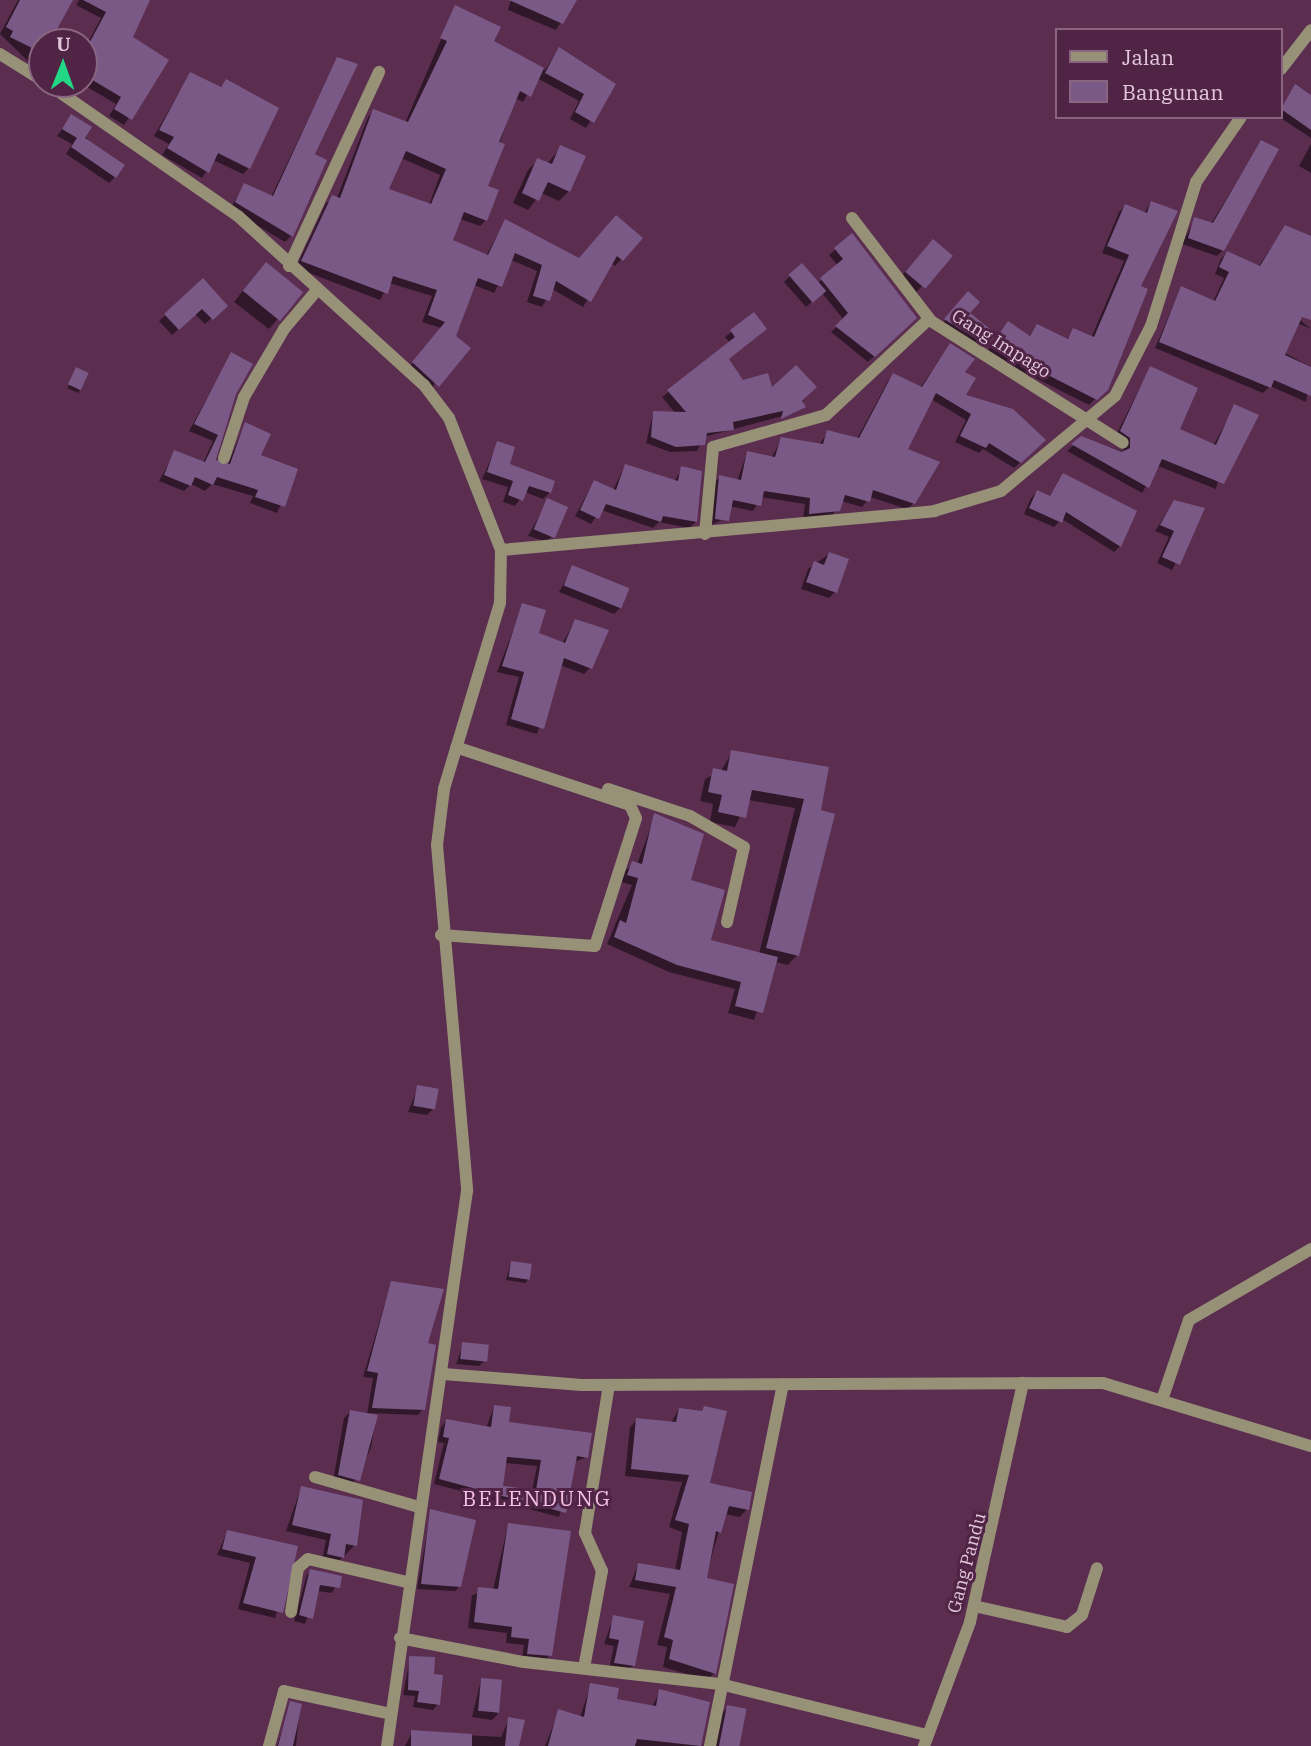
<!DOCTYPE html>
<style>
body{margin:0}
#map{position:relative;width:1311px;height:1746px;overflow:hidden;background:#5b2e50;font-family:"IBM Plex Serif",serif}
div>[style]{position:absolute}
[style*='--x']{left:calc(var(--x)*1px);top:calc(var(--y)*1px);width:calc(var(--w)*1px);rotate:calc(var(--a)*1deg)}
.shadow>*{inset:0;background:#0007;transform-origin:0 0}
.building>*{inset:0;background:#7a5987;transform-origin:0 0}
.minor>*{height:12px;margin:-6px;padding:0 6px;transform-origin:6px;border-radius:6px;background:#979178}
span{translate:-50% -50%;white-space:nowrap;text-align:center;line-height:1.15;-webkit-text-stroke:6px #4f2445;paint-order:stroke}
.street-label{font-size:18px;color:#e3c7db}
.quarter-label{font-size:21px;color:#f7c0e7;letter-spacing:2px}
.legend{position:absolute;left:1055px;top:28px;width:228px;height:91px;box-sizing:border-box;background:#4f2445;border:2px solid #8a6581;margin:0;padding:9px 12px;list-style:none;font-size:21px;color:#e3c7db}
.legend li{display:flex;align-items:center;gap:14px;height:35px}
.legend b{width:35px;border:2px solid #8a6581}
.north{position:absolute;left:28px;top:28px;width:70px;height:70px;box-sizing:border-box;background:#4f2445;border:2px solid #8a6581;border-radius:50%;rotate:1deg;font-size:19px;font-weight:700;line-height:28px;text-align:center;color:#e3c7db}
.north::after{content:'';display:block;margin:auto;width:24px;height:32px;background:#22d887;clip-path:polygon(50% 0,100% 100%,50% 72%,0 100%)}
</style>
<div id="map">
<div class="shadow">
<div style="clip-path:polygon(18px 0,68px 0,33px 66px,0 34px)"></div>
<div style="clip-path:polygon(79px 0,148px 0,131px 38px,167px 61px,124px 125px,109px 116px,116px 104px,82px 84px,84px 50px,101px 18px,76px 5px)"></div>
<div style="clip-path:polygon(511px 0,575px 0,556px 30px,508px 10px)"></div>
<div style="clip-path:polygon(evenodd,455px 7px,492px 42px,545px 70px,559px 49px,613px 85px,586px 128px,570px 119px,579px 101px,537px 78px,523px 102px,515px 98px,485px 187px,486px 220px,480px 226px,460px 219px,451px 240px,486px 256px,505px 221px,579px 260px,641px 238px,615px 266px,611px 263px,583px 307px,552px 289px,542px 307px,527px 302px,537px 271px,511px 260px,494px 293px,474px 285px,431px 392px,407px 370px,441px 328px,422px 322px,432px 296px,389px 283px,380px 300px,296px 268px,326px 203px,337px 198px,368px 117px,374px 111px,405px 123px,455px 7px,401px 158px,440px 175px,429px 205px,386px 190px,401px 158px)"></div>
<div style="clip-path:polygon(337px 59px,291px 236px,285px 242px,230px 209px,244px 185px,271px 197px)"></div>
<div style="clip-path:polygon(190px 74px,219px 88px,226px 81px,249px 168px,243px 174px,213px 160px,202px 178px,162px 155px,169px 144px,154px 136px)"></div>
<div style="clip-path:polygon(1296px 86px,1311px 96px,1311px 138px,1279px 117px)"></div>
<div style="clip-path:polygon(71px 117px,115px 177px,109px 183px,66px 154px,72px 144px,57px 136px)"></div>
<div style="clip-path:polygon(1261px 142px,1223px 250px,1217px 256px,1182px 244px,1195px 219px,1211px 224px)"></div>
<div style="clip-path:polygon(1311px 144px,1311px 173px,1299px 166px)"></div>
<div style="clip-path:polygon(561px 147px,569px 191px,559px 201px,541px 193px,528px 210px,513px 203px,528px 170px,538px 160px,547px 164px)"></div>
<div style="clip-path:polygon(1151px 203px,1139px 287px,1108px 386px,1089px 405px,986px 353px,1008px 323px,1028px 337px,1037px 326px,1066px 340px,1074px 331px,1091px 338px,1124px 261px,1102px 253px,1119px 212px,1125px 206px,1144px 213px)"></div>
<div style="clip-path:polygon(1285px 227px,1311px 237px,1311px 319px,1294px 315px,1311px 329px,1297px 323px,1283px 352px,1311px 367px,1306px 402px,1270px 386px,1263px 393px,1155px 348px,1181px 288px,1213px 302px,1224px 278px,1215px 274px,1221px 259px,1227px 253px,1258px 267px)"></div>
<div style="clip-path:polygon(852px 235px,915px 318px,868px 362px,831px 332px,844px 320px,822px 293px,806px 307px,784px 282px,790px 276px,818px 283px,838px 266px,829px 255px)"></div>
<div style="left:934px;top:241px;width:22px;height:51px;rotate:43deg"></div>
<div style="clip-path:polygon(256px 274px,301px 292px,269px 329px,234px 302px)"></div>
<div style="clip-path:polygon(203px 281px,225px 306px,205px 324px,195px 314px,172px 335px,159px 321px)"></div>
<div style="clip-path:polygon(963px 299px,968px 314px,993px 333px,979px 349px,941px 325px)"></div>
<div style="clip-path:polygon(754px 314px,727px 360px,742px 382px,771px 390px,814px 387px,794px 413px,704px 437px,697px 451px,670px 452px,646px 443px,653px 413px,676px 414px,662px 397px,730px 343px,725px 337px)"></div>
<div style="clip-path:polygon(950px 345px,962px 372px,963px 396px,1044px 440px,1014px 468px,983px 449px,979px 453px,955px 442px,966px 420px,931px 399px,905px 450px,914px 503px,907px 509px,870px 497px,862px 507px,841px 501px,832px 516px,803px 519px,805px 504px,761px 497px,753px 511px,729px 506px,722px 520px,710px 525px,714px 483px,720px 477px,737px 481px,747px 453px,771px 458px,782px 439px,819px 445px,828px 432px,857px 439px,888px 381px,894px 375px,920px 388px)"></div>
<div style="clip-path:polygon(231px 355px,234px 394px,215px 465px,227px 466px,245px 424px,259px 456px,296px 470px,277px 513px,250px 503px,253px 496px,212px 484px,205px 491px,191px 484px,184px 491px,159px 481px,175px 452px,203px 463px,213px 441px,189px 431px)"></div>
<div style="clip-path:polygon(1150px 368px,1178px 430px,1213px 446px,1235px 406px,1216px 489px,1158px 466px,1142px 493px,1067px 451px,1081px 438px,1125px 452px,1115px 437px)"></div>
<div style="left:76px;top:369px;width:12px;height:21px;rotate:24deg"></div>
<div style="clip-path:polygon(498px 443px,507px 465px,550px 492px,543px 499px,525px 492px,515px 506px,503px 502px,508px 487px,482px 479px)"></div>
<div style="clip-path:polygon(625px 466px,674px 482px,682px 468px,696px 522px,689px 528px,659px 522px,653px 528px,601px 510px,591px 524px,575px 516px,594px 482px,613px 490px)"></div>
<div style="clip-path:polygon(1063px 475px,1120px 546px,1114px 552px,1062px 519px,1054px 527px,1024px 514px,1031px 498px,1037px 492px,1049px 497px)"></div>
<div style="clip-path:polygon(548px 500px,553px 535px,547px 542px,528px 536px)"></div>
<div style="clip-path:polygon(1174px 502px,1203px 509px,1172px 570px,1157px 563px,1169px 537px,1155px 531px)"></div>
<div style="clip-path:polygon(829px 554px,835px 592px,829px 598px,801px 589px,808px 569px)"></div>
<div style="clip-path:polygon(573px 567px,628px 589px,621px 607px,614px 614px,559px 592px)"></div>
<div style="clip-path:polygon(523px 605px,536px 634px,562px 644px,575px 621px,590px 668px,584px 674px,560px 665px,537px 734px,506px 725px,519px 677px,497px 672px)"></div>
<div style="clip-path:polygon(732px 752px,827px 769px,797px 955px,788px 965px,775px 962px,754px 1020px,728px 1013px,735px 989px,669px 972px,607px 944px,632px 885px,621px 882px,625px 870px,637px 864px,655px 816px,689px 881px,709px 941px,759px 954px,795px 808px,748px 800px,735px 827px,710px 822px,713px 804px,700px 801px,705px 779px,721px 771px)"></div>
<div style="clip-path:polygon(418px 1087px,433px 1109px,427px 1115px,408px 1112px)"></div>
<div style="clip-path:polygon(511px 1263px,528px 1280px,525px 1283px,506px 1280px)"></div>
<div style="clip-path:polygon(391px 1283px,426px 1345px,423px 1409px,418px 1415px,368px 1413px,376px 1417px,371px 1448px,352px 1486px,333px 1481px,344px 1418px,350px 1412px,367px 1415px,373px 1378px,363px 1377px)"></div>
<div style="clip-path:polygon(463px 1344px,486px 1360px,479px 1366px,456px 1364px)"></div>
<div style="clip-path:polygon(evenodd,494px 1407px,507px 1424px,587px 1457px,574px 1462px,559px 1517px,434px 1484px,444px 1443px,438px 1442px,441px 1427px,446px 1421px,486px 1428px,494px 1407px,505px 1463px,537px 1466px,532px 1491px,501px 1487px,505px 1463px)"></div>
<div style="clip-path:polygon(679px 1409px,708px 1484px,747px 1509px,740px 1517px,724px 1514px,705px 1579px,714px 1673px,707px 1680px,663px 1667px,667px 1647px,657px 1645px,670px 1594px,629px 1587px,638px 1565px,675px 1571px,682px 1532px,669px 1527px,682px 1482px,625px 1476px,630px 1427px,637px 1420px,671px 1423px)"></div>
<div style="clip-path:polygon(301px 1488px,355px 1545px,336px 1564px,322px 1560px,326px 1540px,286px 1531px)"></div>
<div style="clip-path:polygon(431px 1511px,460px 1586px,455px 1591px,417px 1589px)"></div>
<div style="clip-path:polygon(508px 1525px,550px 1655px,544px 1662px,522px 1659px,524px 1645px,506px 1643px,507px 1633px,468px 1628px,472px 1595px,493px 1590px)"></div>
<div style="clip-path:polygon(227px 1532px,296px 1548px,275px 1618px,238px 1609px,250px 1563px,217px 1555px)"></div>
<div style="clip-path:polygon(307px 1574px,340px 1577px,332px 1593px,317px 1591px,305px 1624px,294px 1621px)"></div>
<div style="clip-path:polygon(614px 1616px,633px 1665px,627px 1671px,609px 1669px,614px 1646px,604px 1644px)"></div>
<div style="clip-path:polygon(410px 1658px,432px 1675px,438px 1704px,433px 1710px,413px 1707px,415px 1696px,403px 1695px)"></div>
<div style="clip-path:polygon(481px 1680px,498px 1714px,492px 1720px,472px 1717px)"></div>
<div style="clip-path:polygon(591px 1685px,615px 1701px,652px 1707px,660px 1691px,700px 1746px,545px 1746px,559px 1711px,580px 1717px)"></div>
<div style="clip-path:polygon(291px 1703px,300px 1705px,296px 1746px,277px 1746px)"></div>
<div style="clip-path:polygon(728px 1707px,738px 1746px,715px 1746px,722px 1713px)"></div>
<div style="clip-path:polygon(509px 1719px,517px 1746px,405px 1746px,412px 1732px,501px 1737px)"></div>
</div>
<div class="building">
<div style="clip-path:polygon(20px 0,73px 0,50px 42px,42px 42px,42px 53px,10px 37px,13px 31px,6px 27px)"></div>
<div style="clip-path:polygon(83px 0,150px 0,133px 37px,169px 60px,132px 120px,114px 109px,121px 97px,84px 75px,84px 53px,106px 12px)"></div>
<div style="clip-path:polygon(509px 0,577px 0,563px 24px)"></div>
<div style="clip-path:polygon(evenodd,455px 5px,501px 27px,494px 41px,544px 68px,531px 97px,520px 91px,499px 142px,505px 144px,488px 186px,499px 190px,487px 221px,464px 212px,453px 240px,488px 255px,505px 219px,579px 258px,616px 215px,643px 238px,623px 261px,617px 256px,591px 302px,556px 281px,550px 301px,533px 296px,542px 265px,515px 253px,502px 287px,478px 278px,456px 336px,471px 348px,439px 387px,412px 362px,445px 322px,428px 315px,437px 290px,393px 276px,388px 294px,301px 261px,332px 195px,340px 198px,373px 109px,408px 122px,447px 41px,440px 38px,455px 5px,406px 151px,446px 169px,431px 204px,389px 189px,406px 151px)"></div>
<div style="clip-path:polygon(559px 47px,616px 84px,594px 123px,575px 112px,584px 94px,545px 73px)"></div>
<div style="clip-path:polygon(337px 57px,358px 64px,315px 154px,327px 160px,293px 237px,235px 202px,244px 183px,273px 196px)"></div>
<div style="clip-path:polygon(190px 72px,221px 87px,226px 79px,279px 108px,250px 169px,218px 153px,209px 173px,167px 148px,174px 137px,159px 130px)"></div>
<div style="clip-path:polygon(1295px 84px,1311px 95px,1311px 130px,1281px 109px)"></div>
<div style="clip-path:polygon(71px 114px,92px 127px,85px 138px,125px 165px,116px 178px,71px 147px,77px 138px,62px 129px)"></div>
<div style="clip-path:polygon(1261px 140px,1279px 149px,1224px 251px,1188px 238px,1194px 217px,1213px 223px)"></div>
<div style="clip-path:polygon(560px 145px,586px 156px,570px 192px,548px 182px,539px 201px,522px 193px,537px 158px,552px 164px)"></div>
<div style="clip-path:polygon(1151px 201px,1178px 211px,1141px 286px,1148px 289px,1108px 390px,1097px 400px,991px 346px,1008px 321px,1030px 336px,1037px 324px,1068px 339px,1073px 328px,1094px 337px,1129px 255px,1107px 246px,1125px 204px,1147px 213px)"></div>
<div style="clip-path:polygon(1285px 225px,1311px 236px,1311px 320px,1302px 317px,1285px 355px,1311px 367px,1311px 396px,1274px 380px,1271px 388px,1159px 342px,1181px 286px,1215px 301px,1229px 272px,1219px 267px,1227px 251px,1260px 266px)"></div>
<div style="clip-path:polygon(852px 233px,917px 318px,875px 357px,835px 326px,848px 313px,820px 278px,843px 259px,834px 248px)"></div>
<div style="left:933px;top:239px;width:26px;height:43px;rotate:40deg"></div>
<div style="left:266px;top:262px;width:48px;height:37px;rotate:39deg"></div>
<div style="left:802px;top:263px;width:37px;height:18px;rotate:49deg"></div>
<div style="clip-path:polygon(203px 278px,228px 306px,213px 320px,202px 309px,179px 330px,164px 314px)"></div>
<div style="clip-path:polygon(968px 291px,980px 302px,970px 313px,995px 333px,986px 345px,944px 319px)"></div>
<div style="clip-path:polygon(754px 312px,767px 329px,729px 359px,743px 380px,768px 373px,772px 387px,796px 365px,817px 387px,802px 401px,806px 407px,781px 419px,783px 411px,733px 422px,734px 430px,707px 433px,705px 445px,676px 447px,651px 437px,653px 411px,686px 412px,667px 390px,735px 337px,730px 330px)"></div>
<div style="clip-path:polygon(950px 343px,975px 359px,965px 372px,976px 378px,966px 395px,1013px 409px,1046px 440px,1021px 463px,989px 443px,986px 448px,960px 436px,971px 414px,936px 393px,908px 449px,940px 462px,915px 504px,873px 490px,870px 502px,845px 495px,840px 511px,809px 514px,810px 498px,764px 491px,761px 506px,733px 500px,729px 521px,715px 519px,719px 475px,741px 480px,747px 451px,775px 457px,781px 437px,823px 444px,827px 430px,859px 438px,893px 373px,922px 387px)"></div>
<div style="clip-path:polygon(231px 352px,253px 364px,236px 394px,216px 460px,230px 464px,245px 422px,271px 434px,261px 455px,298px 469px,285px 507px,255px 497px,258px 490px,217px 477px,213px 485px,195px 477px,191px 486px,164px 475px,174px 450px,205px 462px,218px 435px,194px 424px)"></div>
<div style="clip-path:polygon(1150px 366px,1198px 388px,1180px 429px,1216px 445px,1234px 404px,1259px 415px,1224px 484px,1162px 459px,1149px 488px,1071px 444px,1081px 436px,1122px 452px,1130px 448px,1130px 438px,1120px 431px)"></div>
<div style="left:76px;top:367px;width:14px;height:19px;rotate:25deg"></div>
<div style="clip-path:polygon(497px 441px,515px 447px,510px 464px,555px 481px,551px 493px,529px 486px,523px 501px,508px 495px,513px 481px,487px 472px)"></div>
<div style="clip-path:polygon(625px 464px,678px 481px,681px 466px,702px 471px,697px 522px,663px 516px,661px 522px,606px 504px,599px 519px,580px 510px,594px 480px,616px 490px)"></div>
<div style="clip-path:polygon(1063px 473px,1137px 511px,1121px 547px,1066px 512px,1062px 523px,1029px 508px,1037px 490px,1050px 496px)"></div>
<div style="left:547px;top:498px;width:23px;height:34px;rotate:23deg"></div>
<div style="clip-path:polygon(1174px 500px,1205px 508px,1180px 565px,1162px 557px,1174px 531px,1160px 525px)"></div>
<div style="clip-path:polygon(829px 552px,849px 559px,837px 593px,806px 582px,814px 561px,824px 565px)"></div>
<div style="left:572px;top:565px;width:62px;height:22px;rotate:22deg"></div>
<div style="clip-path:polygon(522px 603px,546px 610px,539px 633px,565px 643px,575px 619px,609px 630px,592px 669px,564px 658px,544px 729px,511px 719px,524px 672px,502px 666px)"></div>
<div style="clip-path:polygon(731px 750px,829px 767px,821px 810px,835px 814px,799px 956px,766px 948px,804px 799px,752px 790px,746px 818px,718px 812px,722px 795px,708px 792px,713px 768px,727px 771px)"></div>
<div style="clip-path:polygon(654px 813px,704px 834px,691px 880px,725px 890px,711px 940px,778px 957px,763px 1013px,735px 1006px,741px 982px,677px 965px,614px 937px,620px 920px,626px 923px,638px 878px,627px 875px,632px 861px,642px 864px)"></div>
<div style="left:417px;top:1085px;width:22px;height:21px;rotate:10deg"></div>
<div style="left:511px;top:1261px;width:21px;height:16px;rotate:8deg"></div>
<div style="clip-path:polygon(391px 1281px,444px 1289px,428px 1343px,436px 1345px,425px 1410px,372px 1408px,378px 1373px,367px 1371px)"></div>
<div style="left:462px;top:1342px;width:27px;height:17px;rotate:6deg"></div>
<div style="clip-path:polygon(evenodd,494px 1405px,511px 1407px,509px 1422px,592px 1433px,588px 1458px,577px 1456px,566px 1513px,439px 1479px,449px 1438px,443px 1437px,446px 1419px,491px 1427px,494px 1405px,507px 1457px,541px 1460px,536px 1490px,503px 1486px,507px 1457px)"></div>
<div style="clip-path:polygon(704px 1406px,727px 1411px,710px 1483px,752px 1492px,749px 1510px,729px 1506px,721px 1533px,716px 1531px,707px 1578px,734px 1584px,716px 1674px,669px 1659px,673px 1640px,664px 1637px,676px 1587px,635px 1580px,638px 1563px,680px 1570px,689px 1524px,675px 1520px,689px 1475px,631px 1469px,636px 1418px,676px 1422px,679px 1408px,702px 1411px)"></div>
<div style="clip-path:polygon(350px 1410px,378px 1415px,360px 1481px,338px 1475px)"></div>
<div style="clip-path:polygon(301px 1486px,363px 1500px,357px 1546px,346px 1544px,344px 1558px,327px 1554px,331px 1534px,292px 1525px)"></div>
<div style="clip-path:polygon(430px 1509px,476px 1520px,461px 1587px,421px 1584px)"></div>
<div style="clip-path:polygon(508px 1523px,571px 1531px,552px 1656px,527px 1654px,529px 1639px,511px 1637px,512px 1627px,474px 1622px,478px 1587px,498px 1589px)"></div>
<div style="clip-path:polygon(227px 1530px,298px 1546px,283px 1613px,243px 1603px,256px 1557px,222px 1549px)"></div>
<div style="clip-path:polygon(310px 1569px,342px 1576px,340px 1588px,320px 1585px,313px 1619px,299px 1615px)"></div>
<div style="clip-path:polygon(613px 1615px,644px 1621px,635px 1666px,614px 1663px,619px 1640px,609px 1638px)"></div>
<div style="clip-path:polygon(409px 1656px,435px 1657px,434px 1674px,443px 1675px,440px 1705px,417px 1702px,419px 1691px,408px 1690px)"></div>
<div style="left:481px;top:1678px;width:21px;height:33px;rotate:5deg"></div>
<div style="clip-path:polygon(590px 1683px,619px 1688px,617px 1699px,656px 1706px,659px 1689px,710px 1702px,701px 1746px,637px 1739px,635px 1746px,548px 1746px,558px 1709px,584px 1717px)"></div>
<div style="clip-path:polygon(290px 1701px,302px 1704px,293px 1746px,278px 1746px)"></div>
<div style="left:727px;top:1705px;width:20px;height:42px;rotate:11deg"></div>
<div style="clip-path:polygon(508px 1717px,525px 1720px,519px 1746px,505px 1746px)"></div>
<div style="clip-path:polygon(411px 1730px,472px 1734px,472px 1746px,411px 1746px)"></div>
</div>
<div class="minor">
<div style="--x:0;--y:54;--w:49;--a:31.8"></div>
<div style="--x:1281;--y:69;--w:49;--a:-52.4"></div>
<div style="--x:48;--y:84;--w:231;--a:34.8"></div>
<div style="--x:238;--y:216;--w:251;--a:42.3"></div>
<div style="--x:424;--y:385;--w:41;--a:52.9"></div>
<div style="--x:449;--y:418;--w:142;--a:68.5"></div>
<div style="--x:501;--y:550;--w:53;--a:91.1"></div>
<div style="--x:500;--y:603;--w:194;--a:106.8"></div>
<div style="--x:444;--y:789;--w:56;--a:97.1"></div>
<div style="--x:437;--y:845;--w:347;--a:85"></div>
<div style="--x:467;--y:1191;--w:561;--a:98.2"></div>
<div style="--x:852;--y:218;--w:130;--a:52.5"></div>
<div style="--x:931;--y:321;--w:227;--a:32.4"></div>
<div style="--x:289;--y:266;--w:214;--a:-65.1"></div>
<div style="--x:224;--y:458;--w:64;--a:-71.8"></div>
<div style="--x:244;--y:397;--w:79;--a:-59.5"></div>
<div style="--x:284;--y:329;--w:51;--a:-49.8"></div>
<div style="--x:705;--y:534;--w:87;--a:-84.7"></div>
<div style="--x:713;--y:447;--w:117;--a:-15.8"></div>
<div style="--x:826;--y:415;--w:141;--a:-43"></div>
<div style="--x:501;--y:550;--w:435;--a:-5.1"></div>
<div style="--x:934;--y:511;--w:70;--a:-16.6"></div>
<div style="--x:1001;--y:491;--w:148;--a:-39.8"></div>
<div style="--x:1115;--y:396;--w:79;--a:-62.8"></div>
<div style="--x:1151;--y:326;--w:151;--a:-72.6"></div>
<div style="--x:1196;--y:182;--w:79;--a:-55.3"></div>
<div style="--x:608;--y:789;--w:86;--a:18.2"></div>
<div style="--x:690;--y:816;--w:62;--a:29.9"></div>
<div style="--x:744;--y:847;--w:77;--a:102.8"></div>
<div style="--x:441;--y:935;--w:154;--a:4.1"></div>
<div style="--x:595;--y:946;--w:134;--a:-72.2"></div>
<div style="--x:636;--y:818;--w:14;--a:-115"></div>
<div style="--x:630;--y:805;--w:183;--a:-161.6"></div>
<div style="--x:443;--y:1374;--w:139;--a:4.5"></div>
<div style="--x:582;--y:1385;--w:521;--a:-0.22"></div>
<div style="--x:1103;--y:1383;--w:217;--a:16.9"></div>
<div style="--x:1162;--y:1400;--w:84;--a:-71.4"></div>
<div style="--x:1189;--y:1320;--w:141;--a:-30.2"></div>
<div style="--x:315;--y:1477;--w:108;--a:16.1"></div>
<div style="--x:974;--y:1606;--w:95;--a:12.7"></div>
<div style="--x:1067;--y:1627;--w:19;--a:-39"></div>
<div style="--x:1082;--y:1615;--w:49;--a:-72.3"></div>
<div style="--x:291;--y:1612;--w:45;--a:-81"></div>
<div style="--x:298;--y:1568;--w:13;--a:-42"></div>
<div style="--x:308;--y:1559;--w:102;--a:13.1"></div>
<div style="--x:400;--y:1638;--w:126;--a:11"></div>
<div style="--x:524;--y:1662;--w:197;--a:6.4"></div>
<div style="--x:720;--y:1684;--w:212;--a:13.9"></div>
<div style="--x:584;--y:1668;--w:99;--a:-79.5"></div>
<div style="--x:602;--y:1571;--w:42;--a:-114.1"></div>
<div style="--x:585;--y:1533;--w:150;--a:-80.8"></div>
<div style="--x:269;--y:1746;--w:57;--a:-74.7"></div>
<div style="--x:284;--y:1691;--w:109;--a:12.1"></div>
<div style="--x:710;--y:1746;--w:369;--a:-78.6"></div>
<div style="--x:924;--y:1746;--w:132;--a:-69.6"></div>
<div style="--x:970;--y:1622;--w:245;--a:-77.5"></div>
</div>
<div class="street-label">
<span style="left:1001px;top:344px;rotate:32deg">Gang Impago</span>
<span style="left:967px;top:1563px;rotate:-75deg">Gang Pandu</span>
</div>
<div class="quarter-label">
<span style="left:537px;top:1498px">BELENDUNG</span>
</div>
<ul class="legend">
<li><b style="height:9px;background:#979178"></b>Jalan</li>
<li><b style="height:19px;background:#7a5987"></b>Bangunan</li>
</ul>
<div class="north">U</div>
</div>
